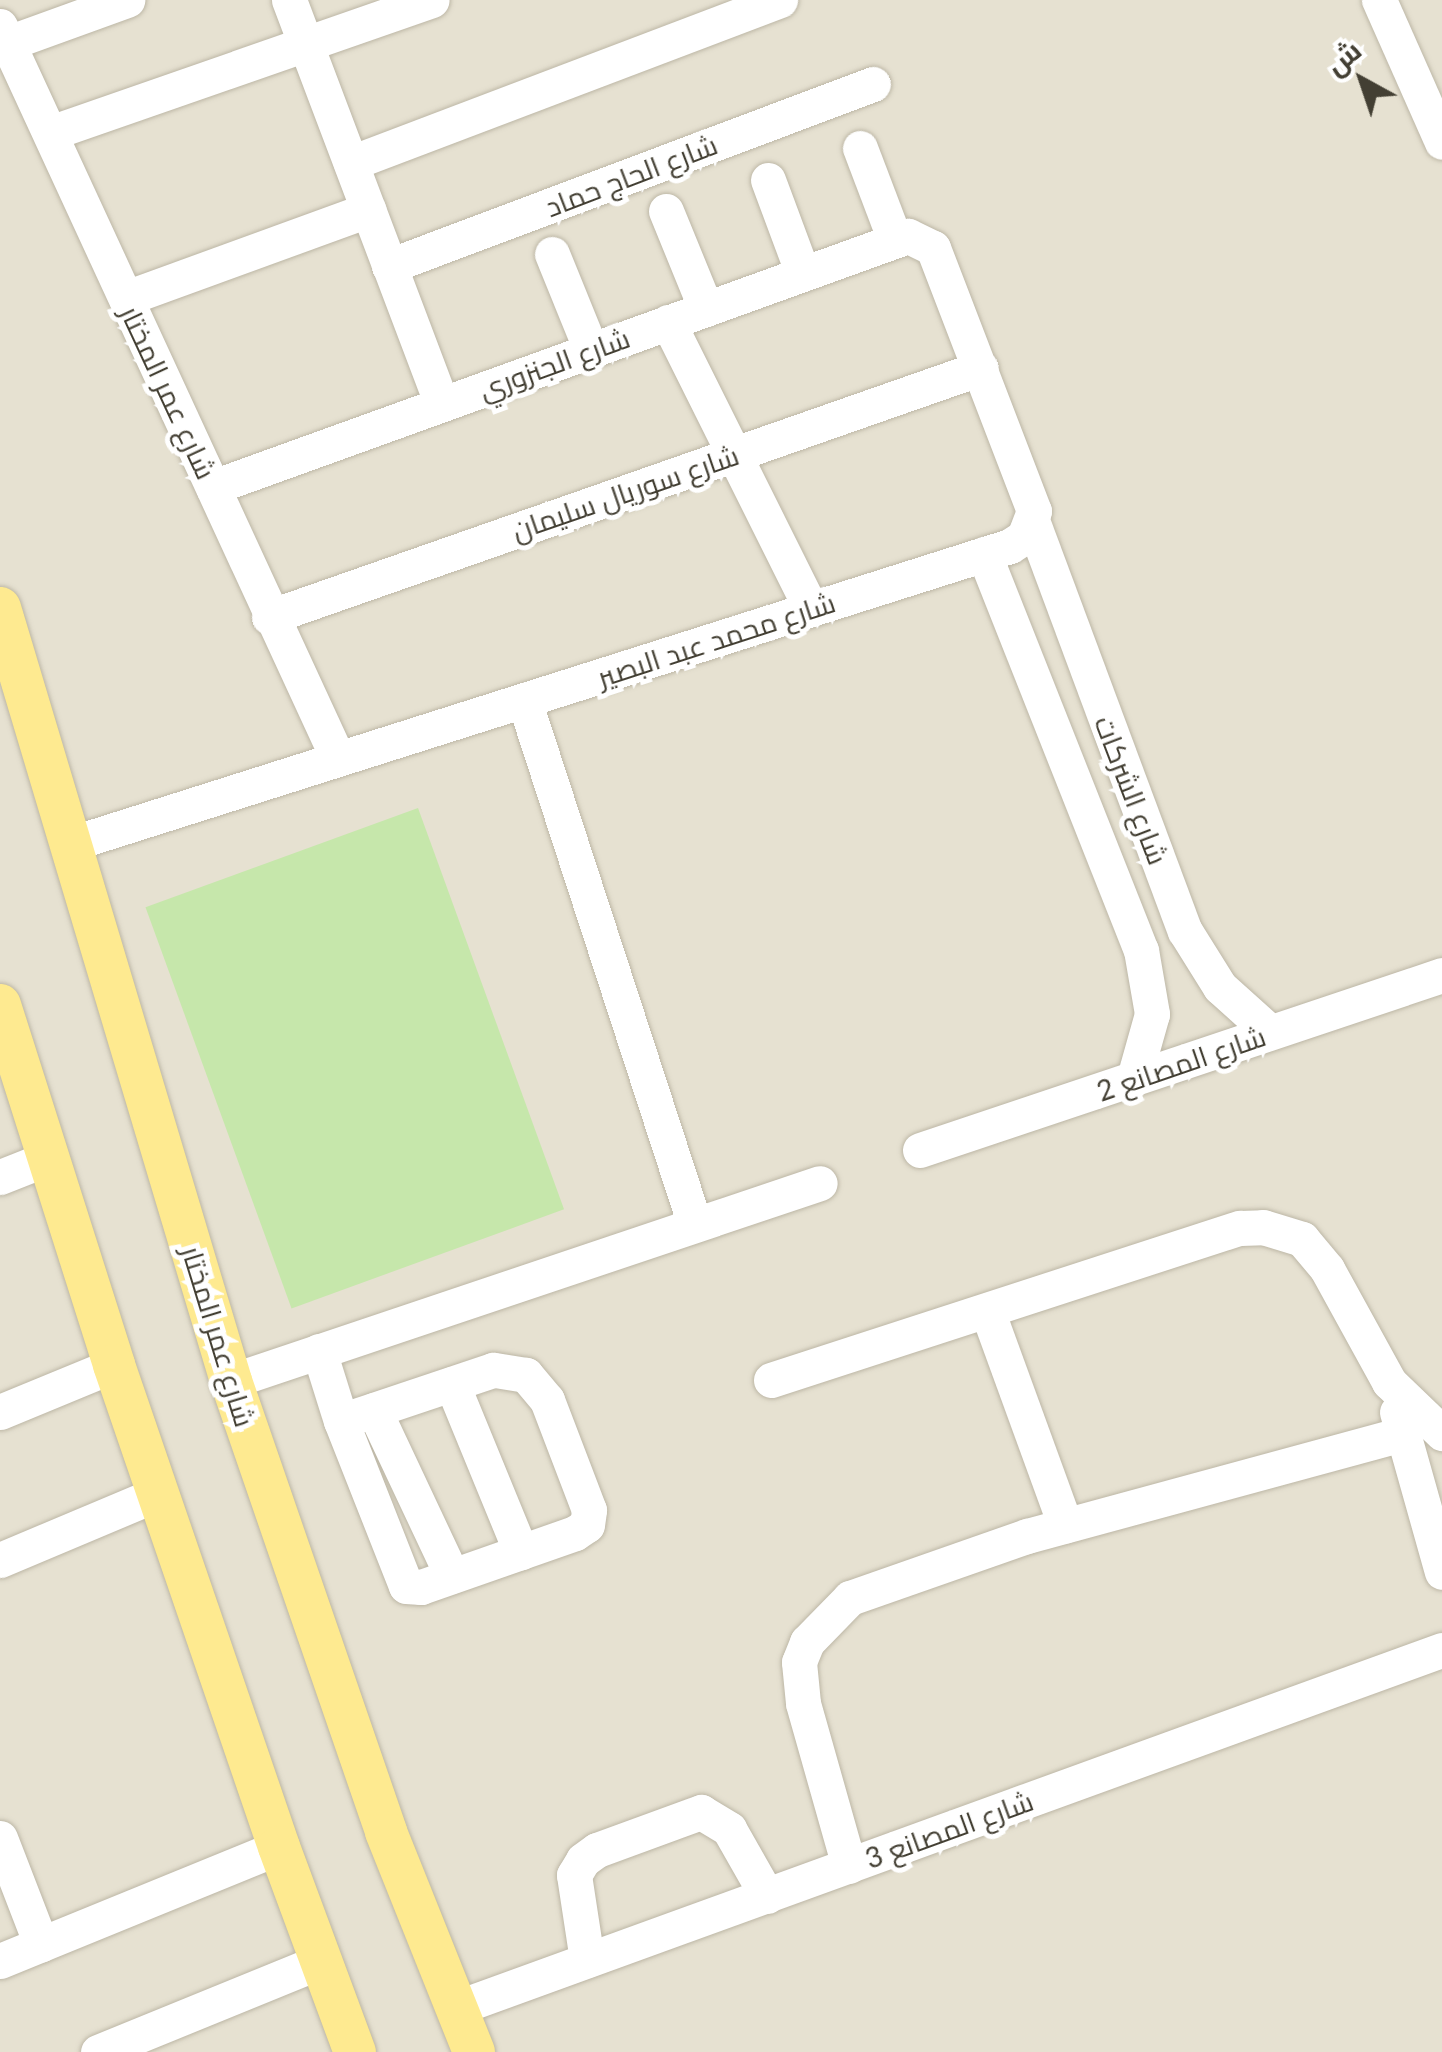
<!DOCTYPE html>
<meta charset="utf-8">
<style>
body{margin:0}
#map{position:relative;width:1442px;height:2052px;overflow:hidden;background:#f2efe3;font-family:Lato,Cairo,sans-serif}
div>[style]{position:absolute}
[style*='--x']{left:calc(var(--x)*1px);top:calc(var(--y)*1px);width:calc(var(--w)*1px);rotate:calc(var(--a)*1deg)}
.residential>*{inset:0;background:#e6e1d1;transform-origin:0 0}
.green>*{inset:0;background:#c6e7ab;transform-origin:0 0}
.roads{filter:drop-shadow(0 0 2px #bdb7a6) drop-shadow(0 0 2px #bdb7a6)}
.minor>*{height:35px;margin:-17.5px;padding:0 17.5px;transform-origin:17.5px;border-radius:17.5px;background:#fff}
.major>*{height:42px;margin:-21px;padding:0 21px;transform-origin:21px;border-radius:21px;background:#feea90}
span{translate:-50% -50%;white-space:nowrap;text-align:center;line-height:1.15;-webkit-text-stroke:10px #fff;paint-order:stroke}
.street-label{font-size:28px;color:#433f33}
.north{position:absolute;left:1312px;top:30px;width:100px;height:100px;-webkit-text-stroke:8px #fff;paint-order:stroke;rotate:320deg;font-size:28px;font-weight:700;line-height:40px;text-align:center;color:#433f33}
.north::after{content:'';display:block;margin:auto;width:35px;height:45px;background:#433f33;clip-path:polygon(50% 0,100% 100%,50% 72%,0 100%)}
</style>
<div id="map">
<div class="residential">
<div style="left:0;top:0;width:1442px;height:2052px"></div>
</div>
<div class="green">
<div style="left:418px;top:808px;width:427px;height:290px;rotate:70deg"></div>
</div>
<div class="roads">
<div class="minor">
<div style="--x:289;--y:0;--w:431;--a:69.3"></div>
<div style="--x:1379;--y:0;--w:155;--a:66.1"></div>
<div style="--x:0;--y:26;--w:807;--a:65.24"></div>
<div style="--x:8;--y:43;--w:127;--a:-19.9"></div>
<div style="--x:50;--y:133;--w:404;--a:-19.2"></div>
<div style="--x:860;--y:148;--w:98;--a:69.2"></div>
<div style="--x:351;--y:163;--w:459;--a:-20.8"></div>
<div style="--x:768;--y:180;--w:100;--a:69.6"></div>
<div style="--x:666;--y:211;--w:106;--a:67.8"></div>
<div style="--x:552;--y:254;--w:104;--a:67.9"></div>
<div style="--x:389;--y:266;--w:517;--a:-20.61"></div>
<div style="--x:126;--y:298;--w:258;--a:-20"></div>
<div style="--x:668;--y:322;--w:321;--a:63.5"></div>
<div style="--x:1033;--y:523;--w:435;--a:69.6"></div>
<div style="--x:1185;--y:931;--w:66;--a:58"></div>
<div style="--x:1220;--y:987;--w:67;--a:42"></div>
<div style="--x:984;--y:554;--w:426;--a:68.4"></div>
<div style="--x:1141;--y:950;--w:65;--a:80.2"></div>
<div style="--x:1152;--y:1014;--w:66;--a:105.7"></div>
<div style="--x:269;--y:617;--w:754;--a:-19.28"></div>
<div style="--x:524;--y:700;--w:552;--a:71.96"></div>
<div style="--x:70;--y:844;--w:986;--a:-17.59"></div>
<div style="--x:1010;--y:546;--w:17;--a:-33"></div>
<div style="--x:1024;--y:537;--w:28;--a:-69"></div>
<div style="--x:1034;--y:511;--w:282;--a:-111"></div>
<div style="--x:933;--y:248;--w:28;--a:-154"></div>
<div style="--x:908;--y:236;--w:739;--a:160.14"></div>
<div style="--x:920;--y:1150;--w:551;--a:-18.53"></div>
<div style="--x:0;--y:1177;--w:52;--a:-21.6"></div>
<div style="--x:988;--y:1313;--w:226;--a:70"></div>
<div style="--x:319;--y:1351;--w:73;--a:72.6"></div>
<div style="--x:341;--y:1421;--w:177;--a:68.5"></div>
<div style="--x:406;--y:1586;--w:15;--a:4"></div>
<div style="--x:421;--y:1587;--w:163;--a:-19.3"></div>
<div style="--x:575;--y:1533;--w:14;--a:-34"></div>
<div style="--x:587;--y:1525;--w:15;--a:-82"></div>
<div style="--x:589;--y:1510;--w:118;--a:-110.9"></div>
<div style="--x:547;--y:1400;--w:33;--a:-130"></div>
<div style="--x:526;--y:1375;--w:33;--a:-171"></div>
<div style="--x:493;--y:1370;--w:160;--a:161.5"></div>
<div style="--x:771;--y:1380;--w:493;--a:-18"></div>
<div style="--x:1240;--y:1228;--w:23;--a:-2"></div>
<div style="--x:1263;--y:1227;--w:41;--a:17.1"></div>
<div style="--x:1302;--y:1239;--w:39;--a:50"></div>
<div style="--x:1327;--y:1269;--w:129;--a:61.2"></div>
<div style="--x:1389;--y:1382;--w:74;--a:43.9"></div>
<div style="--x:231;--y:1381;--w:621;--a:-18.58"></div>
<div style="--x:452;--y:1384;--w:182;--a:67.7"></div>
<div style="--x:374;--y:1410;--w:183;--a:64.8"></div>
<div style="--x:0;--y:1412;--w:123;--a:-22.4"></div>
<div style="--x:1397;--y:1412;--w:166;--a:74.3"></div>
<div style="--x:0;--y:1560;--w:173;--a:-22.8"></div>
<div style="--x:0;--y:1838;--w:114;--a:68.9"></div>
<div style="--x:849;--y:1866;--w:169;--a:-105.8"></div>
<div style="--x:803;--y:1703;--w:41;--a:-95.6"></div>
<div style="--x:799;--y:1662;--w:22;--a:-68"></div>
<div style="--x:807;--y:1642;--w:62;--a:-45.7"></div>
<div style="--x:850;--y:1598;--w:188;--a:-19.3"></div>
<div style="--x:1027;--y:1536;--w:390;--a:-15.2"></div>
<div style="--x:587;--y:1960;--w:86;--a:-98.7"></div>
<div style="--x:574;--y:1875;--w:17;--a:-59"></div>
<div style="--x:583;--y:1860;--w:17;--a:-36"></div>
<div style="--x:597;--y:1850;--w:111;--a:-20.1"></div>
<div style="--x:701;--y:1812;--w:33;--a:31"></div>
<div style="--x:729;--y:1829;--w:77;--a:60.4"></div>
<div style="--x:0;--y:1961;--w:301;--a:-22.2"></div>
<div style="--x:456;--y:2008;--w:1049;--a:-19.96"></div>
<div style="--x:98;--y:2052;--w:241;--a:-22.2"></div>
</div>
<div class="major">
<div style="--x:0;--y:608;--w:807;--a:73.36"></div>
<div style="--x:231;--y:1381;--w:477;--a:71"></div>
<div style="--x:386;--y:1832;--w:237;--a:68.2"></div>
<div style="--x:0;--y:1005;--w:378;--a:72.4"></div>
<div style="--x:114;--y:1365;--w:509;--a:71.1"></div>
<div style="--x:279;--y:1847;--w:219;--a:69.7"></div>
</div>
</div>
<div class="street-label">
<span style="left:631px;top:175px;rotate:-21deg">شارع الحاج حماد</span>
<span style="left:554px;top:363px;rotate:-20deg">شارع الجنزوري</span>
<span style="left:169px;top:392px;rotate:65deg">شارع عمر المختار</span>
<span style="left:625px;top:492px;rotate:-19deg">شارع سوريال سليمان</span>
<span style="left:716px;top:639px;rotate:-18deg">شارع محمد عبد البصير</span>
<span style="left:1132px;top:790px;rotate:69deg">شارع الشركات</span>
<span style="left:1181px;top:1063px;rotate:-19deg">شارع المصانع 2</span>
<span style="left:219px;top:1336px;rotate:73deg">شارع عمر المختار</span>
<span style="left:949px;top:1829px;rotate:-20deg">شارع المصانع 3</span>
</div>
<div class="north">ش</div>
</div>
